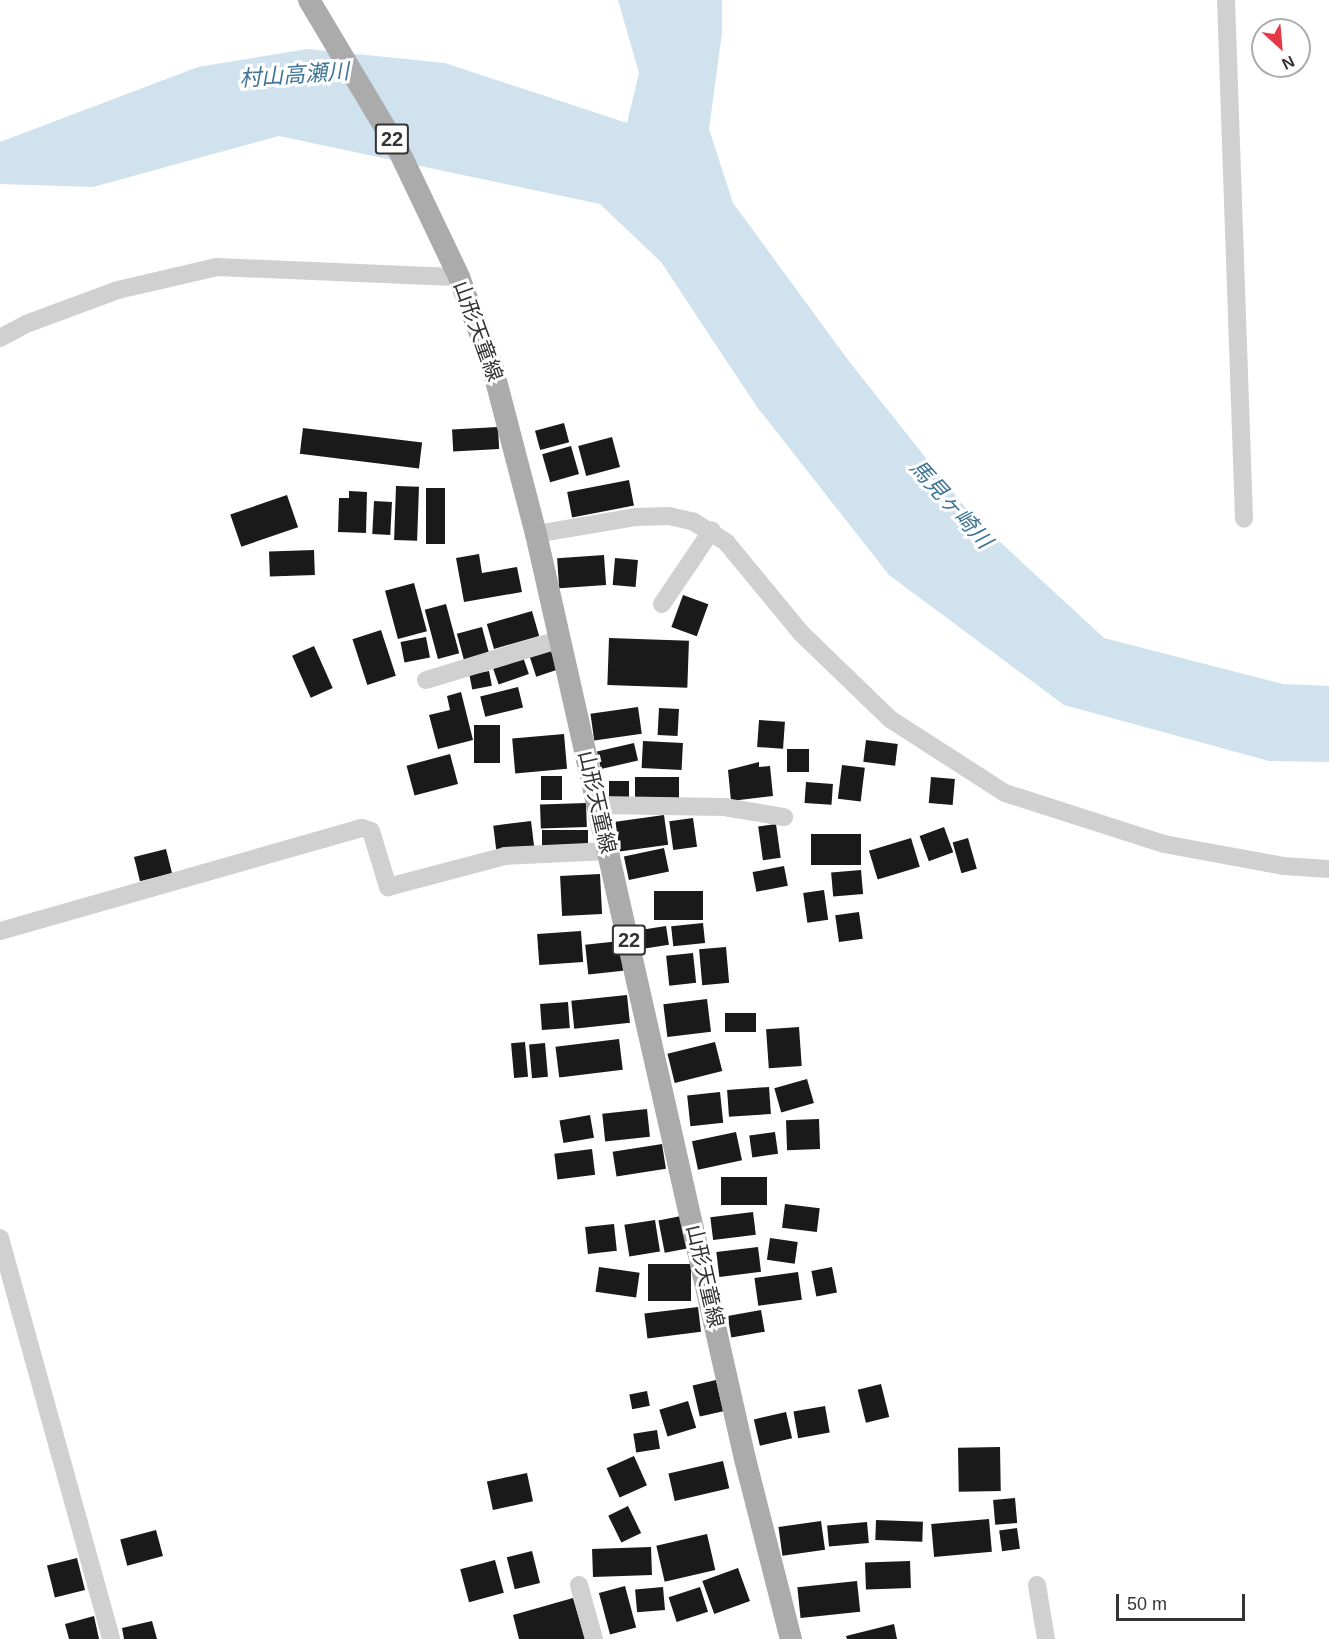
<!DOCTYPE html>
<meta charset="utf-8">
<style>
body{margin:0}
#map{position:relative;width:1329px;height:1639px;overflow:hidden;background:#fff;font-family:Helvetica,"Noto Sans JP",sans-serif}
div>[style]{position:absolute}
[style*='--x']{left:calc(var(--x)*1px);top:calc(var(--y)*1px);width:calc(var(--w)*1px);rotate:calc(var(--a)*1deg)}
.water>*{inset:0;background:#cfe2ee}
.building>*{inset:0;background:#1a1a1a;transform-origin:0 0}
.minor>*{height:18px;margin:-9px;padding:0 9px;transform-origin:9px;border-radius:9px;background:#d0d0d0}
.major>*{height:22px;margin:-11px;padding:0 11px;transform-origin:11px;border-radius:11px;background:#ababab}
span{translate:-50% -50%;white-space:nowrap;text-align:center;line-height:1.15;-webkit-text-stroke:6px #fff;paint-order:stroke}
.shield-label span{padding:2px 4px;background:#fff;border:2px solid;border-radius:4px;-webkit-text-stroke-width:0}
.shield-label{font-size:20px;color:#333;font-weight:700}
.street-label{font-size:21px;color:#333}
.water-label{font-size:22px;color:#3f7597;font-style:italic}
.north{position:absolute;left:1251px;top:18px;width:60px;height:60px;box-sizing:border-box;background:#fff;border:2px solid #adadad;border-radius:50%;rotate:154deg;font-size:16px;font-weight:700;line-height:24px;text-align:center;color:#333}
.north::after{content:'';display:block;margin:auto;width:21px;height:27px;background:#e63946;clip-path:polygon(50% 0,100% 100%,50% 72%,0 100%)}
.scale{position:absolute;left:1116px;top:1594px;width:129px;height:27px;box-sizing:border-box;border:3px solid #333;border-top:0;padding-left:8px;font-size:18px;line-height:21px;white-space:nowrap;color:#333;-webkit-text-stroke:4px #fff;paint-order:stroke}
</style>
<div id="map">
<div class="water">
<div style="clip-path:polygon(618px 0,722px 0,722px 33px,709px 129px,733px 203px,848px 360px,972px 516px,1104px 638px,1283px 684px,1329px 686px,1329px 762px,1269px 761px,1064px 705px,889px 575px,757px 407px,661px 262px,600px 204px,279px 136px,93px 187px,0 184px,0 142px,198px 67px,307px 49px,445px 63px,627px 123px,639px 73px)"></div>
</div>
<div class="building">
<div style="left:564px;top:423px;width:20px;height:30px;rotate:75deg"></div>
<div style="left:498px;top:427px;width:22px;height:46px;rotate:87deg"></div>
<div style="left:303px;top:428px;width:120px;height:26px;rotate:7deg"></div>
<div style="left:612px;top:437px;width:31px;height:35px;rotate:75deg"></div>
<div style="left:571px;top:446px;width:29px;height:30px;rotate:74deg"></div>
<div style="left:629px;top:480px;width:26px;height:63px;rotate:79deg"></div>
<div style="left:396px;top:486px;width:23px;height:54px;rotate:2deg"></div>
<div style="left:426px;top:488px;width:19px;height:56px"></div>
<div style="clip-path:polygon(349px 491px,367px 492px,366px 533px,338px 532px,339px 498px,349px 498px)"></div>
<div style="left:287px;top:495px;width:34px;height:60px;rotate:71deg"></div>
<div style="left:374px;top:501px;width:18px;height:33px;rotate:3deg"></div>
<div style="left:314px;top:550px;width:25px;height:45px;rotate:88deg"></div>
<div style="clip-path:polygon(479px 554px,482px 573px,517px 567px,522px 592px,464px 602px,456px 558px)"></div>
<div style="left:604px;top:555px;width:30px;height:47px;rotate:86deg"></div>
<div style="left:615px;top:558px;width:23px;height:27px;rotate:5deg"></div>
<div style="left:414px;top:583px;width:50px;height:30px;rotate:75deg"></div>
<div style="left:683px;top:595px;width:27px;height:34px;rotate:20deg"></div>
<div style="left:446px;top:604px;width:51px;height:22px;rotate:75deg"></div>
<div style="left:532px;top:611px;width:26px;height:47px;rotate:74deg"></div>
<div style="left:482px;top:627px;width:28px;height:26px;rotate:75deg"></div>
<div style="left:381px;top:630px;width:48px;height:30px;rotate:72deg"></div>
<div style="left:426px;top:637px;width:21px;height:26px;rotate:79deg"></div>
<div style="left:609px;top:638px;width:80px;height:47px;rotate:2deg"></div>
<div style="left:314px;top:646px;width:46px;height:24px;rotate:66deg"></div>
<div style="left:550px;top:648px;width:23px;height:22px;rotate:72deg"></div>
<div style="left:523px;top:657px;width:18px;height:32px;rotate:71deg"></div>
<div style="left:489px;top:671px;width:15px;height:20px;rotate:79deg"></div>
<div style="left:518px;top:687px;width:21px;height:39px;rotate:76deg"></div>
<div style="clip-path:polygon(461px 692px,473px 740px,438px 749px,429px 715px,450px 710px,447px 696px)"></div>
<div style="left:638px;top:707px;width:27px;height:48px;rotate:82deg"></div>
<div style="left:659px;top:708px;width:20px;height:27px;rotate:3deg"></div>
<div style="left:759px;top:720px;width:26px;height:27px;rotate:4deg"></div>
<div style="left:474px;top:725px;width:26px;height:38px"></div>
<div style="left:564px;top:734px;width:35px;height:52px;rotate:85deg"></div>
<div style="left:866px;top:740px;width:32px;height:22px;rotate:7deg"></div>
<div style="left:643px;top:741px;width:40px;height:27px;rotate:3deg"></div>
<div style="left:634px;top:743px;width:18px;height:38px;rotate:77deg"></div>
<div style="left:787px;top:749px;width:22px;height:23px"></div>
<div style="left:450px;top:754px;width:31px;height:45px;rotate:75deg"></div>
<div style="clip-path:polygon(759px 762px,759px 767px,770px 766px,773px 796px,731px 801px,728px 770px)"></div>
<div style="left:842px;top:765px;width:23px;height:34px;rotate:7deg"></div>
<div style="left:562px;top:776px;width:24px;height:21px;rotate:90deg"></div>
<div style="left:679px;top:777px;width:24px;height:44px;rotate:90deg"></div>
<div style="left:931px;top:777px;width:24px;height:26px;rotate:5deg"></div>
<div style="left:609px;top:781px;width:20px;height:17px"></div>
<div style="left:806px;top:782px;width:27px;height:21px;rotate:4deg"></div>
<div style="left:586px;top:803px;width:24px;height:46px;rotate:88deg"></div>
<div style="left:664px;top:815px;width:30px;height:49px;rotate:82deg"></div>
<div style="left:693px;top:818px;width:29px;height:24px;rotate:82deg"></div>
<div style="left:531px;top:821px;width:26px;height:38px;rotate:83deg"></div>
<div style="left:776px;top:824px;width:34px;height:18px;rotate:82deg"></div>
<div style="left:944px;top:827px;width:27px;height:26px;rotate:70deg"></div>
<div style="left:588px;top:830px;width:17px;height:46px;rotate:90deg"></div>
<div style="left:861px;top:834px;width:31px;height:50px;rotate:90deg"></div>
<div style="left:911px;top:838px;width:30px;height:44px;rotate:73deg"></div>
<div style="left:968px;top:838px;width:32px;height:16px;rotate:74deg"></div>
<div style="left:664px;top:848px;width:24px;height:41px;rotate:78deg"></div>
<div style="left:166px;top:849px;width:25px;height:33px;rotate:76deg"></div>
<div style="left:784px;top:866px;width:20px;height:32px;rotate:79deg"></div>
<div style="left:861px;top:870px;width:24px;height:30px;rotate:85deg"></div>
<div style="left:600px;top:874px;width:40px;height:40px;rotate:87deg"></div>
<div style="left:824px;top:890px;width:30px;height:21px;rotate:82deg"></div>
<div style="left:654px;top:891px;width:49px;height:29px"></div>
<div style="left:859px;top:912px;width:27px;height:24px;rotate:82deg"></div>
<div style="left:703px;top:923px;width:20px;height:32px;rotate:84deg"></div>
<div style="left:666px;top:926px;width:19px;height:26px;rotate:81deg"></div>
<div style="left:581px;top:931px;width:31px;height:44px;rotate:86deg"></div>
<div style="left:620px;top:941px;width:30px;height:35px;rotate:84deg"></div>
<div style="left:726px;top:947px;width:36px;height:27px;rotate:85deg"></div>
<div style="left:693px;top:953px;width:30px;height:27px;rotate:84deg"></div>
<div style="left:627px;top:995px;width:28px;height:56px;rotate:84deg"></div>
<div style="left:707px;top:999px;width:33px;height:44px;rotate:83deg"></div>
<div style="left:568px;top:1002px;width:26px;height:28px;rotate:86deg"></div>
<div style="left:725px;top:1013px;width:31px;height:19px"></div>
<div style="left:799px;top:1027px;width:39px;height:33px;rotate:86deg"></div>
<div style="left:619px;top:1039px;width:31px;height:64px;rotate:83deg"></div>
<div style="left:525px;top:1042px;width:35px;height:14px;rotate:85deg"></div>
<div style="left:715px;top:1042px;width:30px;height:49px;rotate:76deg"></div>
<div style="left:545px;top:1043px;width:34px;height:16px;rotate:85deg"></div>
<div style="left:807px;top:1079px;width:25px;height:34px;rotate:74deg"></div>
<div style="left:769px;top:1087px;width:27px;height:42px;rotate:86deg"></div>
<div style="left:720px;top:1092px;width:31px;height:33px;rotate:84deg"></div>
<div style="left:647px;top:1109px;width:28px;height:45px;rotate:84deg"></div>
<div style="left:590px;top:1115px;width:23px;height:31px;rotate:80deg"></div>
<div style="left:819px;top:1119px;width:30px;height:33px;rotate:88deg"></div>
<div style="left:736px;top:1132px;width:29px;height:45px;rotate:78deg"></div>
<div style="left:775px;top:1132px;width:22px;height:26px;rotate:82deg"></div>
<div style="left:662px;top:1144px;width:25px;height:50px;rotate:81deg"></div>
<div style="left:592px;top:1149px;width:26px;height:38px;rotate:83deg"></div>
<div style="left:721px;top:1177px;width:46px;height:28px"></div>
<div style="left:785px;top:1204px;width:35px;height:24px;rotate:7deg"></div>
<div style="left:753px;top:1212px;width:23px;height:43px;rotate:83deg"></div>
<div style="left:681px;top:1216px;width:33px;height:23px;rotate:79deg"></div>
<div style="left:655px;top:1220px;width:32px;height:31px;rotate:81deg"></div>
<div style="left:614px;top:1224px;width:27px;height:29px;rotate:84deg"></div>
<div style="left:770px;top:1238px;width:28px;height:22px;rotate:8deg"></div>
<div style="left:758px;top:1247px;width:25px;height:42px;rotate:83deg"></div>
<div style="left:648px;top:1264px;width:43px;height:37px"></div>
<div style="left:599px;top:1267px;width:41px;height:25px;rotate:8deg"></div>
<div style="left:832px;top:1267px;width:26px;height:21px;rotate:79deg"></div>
<div style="left:798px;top:1272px;width:28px;height:44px;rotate:82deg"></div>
<div style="left:698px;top:1307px;width:25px;height:54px;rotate:83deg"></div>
<div style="left:761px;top:1310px;width:22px;height:34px;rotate:80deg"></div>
<div style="left:716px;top:1380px;width:32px;height:24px;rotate:77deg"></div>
<div style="left:881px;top:1384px;width:34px;height:24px;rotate:76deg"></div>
<div style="left:647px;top:1391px;width:15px;height:18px;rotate:79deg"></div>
<div style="left:688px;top:1401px;width:28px;height:30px;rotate:73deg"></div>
<div style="left:825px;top:1406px;width:27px;height:32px;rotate:80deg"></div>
<div style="left:786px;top:1412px;width:27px;height:33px;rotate:77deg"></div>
<div style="left:657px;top:1430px;width:19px;height:24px;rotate:81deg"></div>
<div style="left:1000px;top:1447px;width:44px;height:42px;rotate:89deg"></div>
<div style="left:634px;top:1456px;width:32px;height:30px;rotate:66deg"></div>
<div style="left:723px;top:1461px;width:28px;height:56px;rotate:77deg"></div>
<div style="left:527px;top:1473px;width:29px;height:41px;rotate:78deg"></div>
<div style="left:1015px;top:1498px;width:25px;height:22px;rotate:85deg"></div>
<div style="left:628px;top:1506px;width:30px;height:22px;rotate:64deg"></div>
<div style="left:989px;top:1519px;width:33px;height:58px;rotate:85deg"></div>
<div style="left:876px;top:1520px;width:47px;height:20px;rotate:2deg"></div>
<div style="left:821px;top:1521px;width:29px;height:43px;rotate:82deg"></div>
<div style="left:867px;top:1522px;width:21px;height:40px;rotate:85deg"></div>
<div style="left:1017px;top:1528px;width:21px;height:18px;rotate:82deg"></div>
<div style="left:156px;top:1530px;width:27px;height:37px;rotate:75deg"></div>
<div style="left:707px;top:1534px;width:37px;height:52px;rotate:77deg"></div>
<div style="left:651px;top:1547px;width:28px;height:59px;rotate:88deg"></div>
<div style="left:532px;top:1551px;width:33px;height:26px;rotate:76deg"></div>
<div style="left:77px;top:1558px;width:33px;height:31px;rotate:76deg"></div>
<div style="left:495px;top:1560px;width:34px;height:36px;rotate:75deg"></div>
<div style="left:910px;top:1561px;width:27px;height:45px;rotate:88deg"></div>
<div style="left:738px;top:1568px;width:35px;height:38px;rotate:70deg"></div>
<div style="left:857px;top:1581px;width:31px;height:60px;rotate:84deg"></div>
<div style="left:625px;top:1586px;width:43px;height:27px;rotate:75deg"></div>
<div style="left:663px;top:1587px;width:23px;height:28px;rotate:85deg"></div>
<div style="left:700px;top:1587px;width:26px;height:33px;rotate:72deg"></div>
<div style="clip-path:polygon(573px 1598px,585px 1639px,519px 1639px,513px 1615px)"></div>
<div style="clip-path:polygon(94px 1616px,99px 1639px,69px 1639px,65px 1624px)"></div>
<div style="clip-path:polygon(152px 1621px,157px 1639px,124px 1639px,122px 1628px)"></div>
<div style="clip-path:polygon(894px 1624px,897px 1639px,847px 1639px,846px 1636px)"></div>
</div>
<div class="minor">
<div style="--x:1226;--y:0;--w:519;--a:88.01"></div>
<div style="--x:0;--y:338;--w:30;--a:-28"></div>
<div style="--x:26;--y:324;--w:98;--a:-20.3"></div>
<div style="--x:118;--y:290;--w:102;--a:-13.1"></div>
<div style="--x:217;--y:267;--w:242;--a:2.4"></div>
<div style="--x:536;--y:534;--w:102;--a:-9.6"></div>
<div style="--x:637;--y:517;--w:32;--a:-2"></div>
<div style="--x:669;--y:516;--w:26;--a:13"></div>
<div style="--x:694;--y:522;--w:38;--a:32"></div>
<div style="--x:726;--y:542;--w:118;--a:50.5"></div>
<div style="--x:801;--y:633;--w:124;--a:44"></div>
<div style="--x:890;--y:719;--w:137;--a:32.8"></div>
<div style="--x:1005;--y:793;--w:167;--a:17.8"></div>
<div style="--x:1164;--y:844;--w:122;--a:10.4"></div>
<div style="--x:1284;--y:866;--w:45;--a:3.8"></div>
<div style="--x:662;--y:604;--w:89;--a:-56"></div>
<div style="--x:426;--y:680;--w:138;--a:-16.9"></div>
<div style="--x:597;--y:805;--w:127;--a:0.9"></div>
<div style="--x:724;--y:807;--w:61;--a:9.5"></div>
<div style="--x:0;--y:931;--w:376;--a:-15.9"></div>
<div style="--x:362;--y:828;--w:9;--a:18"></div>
<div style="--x:371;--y:831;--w:59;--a:73.1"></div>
<div style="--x:388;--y:887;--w:121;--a:-14.8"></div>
<div style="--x:505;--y:856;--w:104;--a:-2.8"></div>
<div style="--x:0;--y:1238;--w:416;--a:74.5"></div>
<div style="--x:579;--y:1585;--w:56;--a:74.5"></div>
<div style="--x:1037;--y:1585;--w:55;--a:80.5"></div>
</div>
<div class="major">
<div style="--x:309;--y:0;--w:176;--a:59.2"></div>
<div style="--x:399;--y:151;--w:140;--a:64.5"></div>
<div style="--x:459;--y:277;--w:98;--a:69.7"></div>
<div style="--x:493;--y:369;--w:171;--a:75.4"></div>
<div style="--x:536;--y:534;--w:948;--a:77.27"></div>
<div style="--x:745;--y:1459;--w:186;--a:75.7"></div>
</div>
<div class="shield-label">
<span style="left:392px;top:139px">22</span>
<span style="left:629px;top:940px">22</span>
</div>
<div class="street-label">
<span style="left:478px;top:331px;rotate:70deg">山形天童線</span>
<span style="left:597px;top:802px;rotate:77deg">山形天童線</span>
<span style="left:705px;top:1276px;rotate:77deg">山形天童線</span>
</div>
<div class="water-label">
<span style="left:294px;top:75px;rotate:-4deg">村山高瀬川</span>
<span style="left:951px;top:504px;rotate:48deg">馬見ヶ崎川</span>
</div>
<div class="north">N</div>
<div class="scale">50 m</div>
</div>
